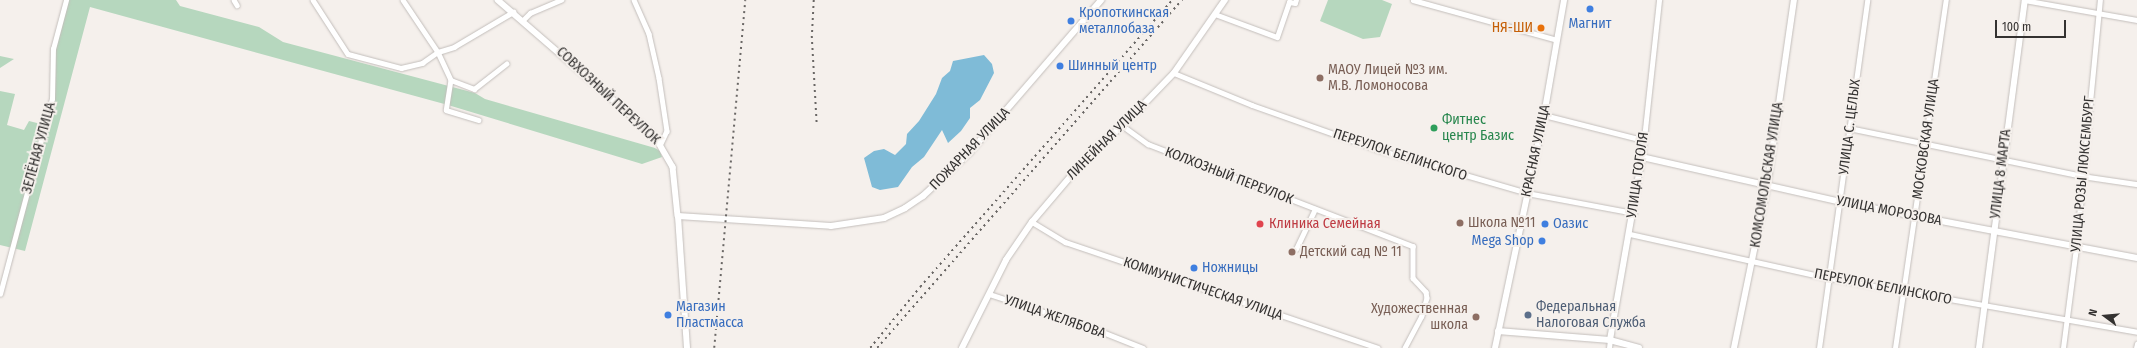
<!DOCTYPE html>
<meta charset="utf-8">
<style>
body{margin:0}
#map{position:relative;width:2137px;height:348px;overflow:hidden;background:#f5f0ec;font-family:"Fira Sans Condensed",sans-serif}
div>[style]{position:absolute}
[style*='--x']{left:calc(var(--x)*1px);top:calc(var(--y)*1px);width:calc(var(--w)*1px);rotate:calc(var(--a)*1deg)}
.green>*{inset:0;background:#b6d7be}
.water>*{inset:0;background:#7fbbd7}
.roads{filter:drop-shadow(0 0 1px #c3bebb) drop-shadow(0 0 1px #c3bebb)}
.minor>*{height:4.5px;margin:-2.25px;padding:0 2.25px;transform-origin:2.25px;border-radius:2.25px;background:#fff}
.tertiary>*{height:5.5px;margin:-2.75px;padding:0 2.75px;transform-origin:2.75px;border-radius:2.75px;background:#fff}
.secondary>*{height:6px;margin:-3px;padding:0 3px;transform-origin:3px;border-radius:3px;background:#fff}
.rail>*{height:1.5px;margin-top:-0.75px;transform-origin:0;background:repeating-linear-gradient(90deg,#696664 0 2px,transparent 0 6px)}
.dots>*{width:11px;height:11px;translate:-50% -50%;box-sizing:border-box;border:2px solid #f5f0ec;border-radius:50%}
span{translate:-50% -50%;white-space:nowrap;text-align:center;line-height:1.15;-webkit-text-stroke:4px #f5f0ec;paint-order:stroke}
.shop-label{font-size:14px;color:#366cbe}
.left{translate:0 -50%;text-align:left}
.right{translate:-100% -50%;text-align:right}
.food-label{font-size:14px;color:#c56008}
.education-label{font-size:14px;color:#785e54}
.street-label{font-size:14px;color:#343231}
.leisure-label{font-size:14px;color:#27864d}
.health-label{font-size:14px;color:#be3a42}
.service-label{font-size:14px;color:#4e5e75}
.north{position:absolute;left:2085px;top:296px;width:40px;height:40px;-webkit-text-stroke:3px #f5f0ec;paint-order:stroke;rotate:286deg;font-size:11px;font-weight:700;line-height:16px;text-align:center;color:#343231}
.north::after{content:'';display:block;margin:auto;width:14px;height:18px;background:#343231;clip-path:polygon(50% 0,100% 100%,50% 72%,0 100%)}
.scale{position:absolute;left:1995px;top:20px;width:71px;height:18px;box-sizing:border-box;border:2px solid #343231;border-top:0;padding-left:5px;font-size:12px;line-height:14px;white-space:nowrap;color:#343231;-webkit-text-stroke:3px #f5f0ec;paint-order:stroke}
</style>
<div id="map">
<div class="green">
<div style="clip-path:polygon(66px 0,176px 0,180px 6px,259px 27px,283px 42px,475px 93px,485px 99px,655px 148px,660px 151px,662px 157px,642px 164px,448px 105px,90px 7px,25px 251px,0 245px,0 91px,15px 94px,7px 125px,24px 130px,29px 121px,45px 125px,52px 99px,53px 49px)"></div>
<div style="clip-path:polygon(1328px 0,1382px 0,1392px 4px,1380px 37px,1363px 39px,1320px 21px)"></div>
<div style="clip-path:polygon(0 56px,14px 59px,0 68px)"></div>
</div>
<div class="water">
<div style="clip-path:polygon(984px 55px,992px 64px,994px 73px,980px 100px,970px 108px,970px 118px,961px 131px,948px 143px,942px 130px,924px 157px,912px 167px,898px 187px,880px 190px,872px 187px,864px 158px,874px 151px,884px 149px,895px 155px,906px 144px,907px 134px,919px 121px,936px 94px,942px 78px,950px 71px,953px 61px)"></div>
</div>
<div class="roads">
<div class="minor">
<div style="--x:234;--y:0;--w:6;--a:59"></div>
<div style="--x:313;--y:0;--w:64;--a:57.1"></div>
<div style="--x:348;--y:54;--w:55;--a:14.8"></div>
<div style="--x:401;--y:68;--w:22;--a:-13"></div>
<div style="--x:422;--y:63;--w:19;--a:-35"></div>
<div style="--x:438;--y:52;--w:17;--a:-17"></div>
<div style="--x:454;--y:47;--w:69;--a:-30.7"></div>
<div style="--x:403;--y:0;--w:63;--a:56.1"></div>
<div style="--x:438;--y:52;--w:31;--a:65"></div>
<div style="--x:451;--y:80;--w:25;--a:21"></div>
<div style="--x:474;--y:89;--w:41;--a:-38"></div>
<div style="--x:634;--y:0;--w:37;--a:66"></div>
<div style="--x:649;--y:34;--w:45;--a:77.2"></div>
<div style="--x:659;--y:78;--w:54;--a:81.4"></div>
<div style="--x:667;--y:131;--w:14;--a:115"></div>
<div style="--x:1413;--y:0;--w:149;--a:15.5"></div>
<div style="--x:2024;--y:0;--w:115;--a:10"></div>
<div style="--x:1215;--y:14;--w:66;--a:20.4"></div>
<div style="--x:1277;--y:37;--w:37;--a:-71"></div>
<div style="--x:1289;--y:2;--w:6;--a:9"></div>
<div style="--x:1295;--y:3;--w:3;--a:-72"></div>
<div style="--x:523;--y:20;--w:10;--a:-45"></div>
<div style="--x:530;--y:13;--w:34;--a:-23"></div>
<div style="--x:1174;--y:73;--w:84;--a:22.3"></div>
<div style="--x:1252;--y:105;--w:132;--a:19.5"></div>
<div style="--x:1376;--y:149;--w:157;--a:16.2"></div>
<div style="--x:1527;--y:193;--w:109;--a:10.6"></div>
<div style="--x:451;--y:80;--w:30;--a:99"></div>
<div style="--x:446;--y:110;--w:34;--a:17"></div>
<div style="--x:1544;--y:115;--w:102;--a:14.2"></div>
<div style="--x:1123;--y:126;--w:31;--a:36"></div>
<div style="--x:1148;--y:144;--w:284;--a:21.1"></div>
<div style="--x:1413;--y:246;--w:32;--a:90"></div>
<div style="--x:1413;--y:278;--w:19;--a:47"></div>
<div style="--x:1426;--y:292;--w:6;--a:81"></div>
<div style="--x:1427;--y:298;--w:19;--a:106"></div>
<div style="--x:1422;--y:316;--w:36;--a:118"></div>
<div style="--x:1849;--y:128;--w:238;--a:11.6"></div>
<div style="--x:2082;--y:176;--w:56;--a:8.3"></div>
<div style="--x:1642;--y:157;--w:158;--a:-83.8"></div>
<div style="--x:1032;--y:222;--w:39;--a:31"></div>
<div style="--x:1065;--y:242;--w:330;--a:18.7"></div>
<div style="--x:1630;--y:234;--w:204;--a:12.5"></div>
<div style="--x:1829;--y:278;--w:313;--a:9.9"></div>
<div style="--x:1296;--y:249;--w:44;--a:-64.6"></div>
<div style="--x:0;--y:294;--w:202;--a:-75.1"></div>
<div style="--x:52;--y:99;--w:50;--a:-88.9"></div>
<div style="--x:53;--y:49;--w:51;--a:-75.1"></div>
<div style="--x:989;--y:294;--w:106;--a:18.1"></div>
<div style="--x:1090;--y:327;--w:57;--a:21.6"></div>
<div style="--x:1609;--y:348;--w:8;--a:-83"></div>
<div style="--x:1819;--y:348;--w:351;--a:-82.1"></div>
<div style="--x:1895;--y:348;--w:352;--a:-81.7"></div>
<div style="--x:2063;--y:348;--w:101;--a:-82.6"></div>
<div style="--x:2076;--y:248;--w:249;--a:-84.5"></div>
<div style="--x:2136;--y:348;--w:4;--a:-76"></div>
</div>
<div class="tertiary">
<div style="--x:498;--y:0;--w:208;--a:40.9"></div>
<div style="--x:655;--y:136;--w:36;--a:60"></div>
<div style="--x:673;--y:167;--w:49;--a:84.2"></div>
<div style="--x:1498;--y:331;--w:112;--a:4.6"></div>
<div style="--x:1610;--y:340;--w:30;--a:15"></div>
<div style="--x:1610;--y:340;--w:186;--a:-80.1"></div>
<div style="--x:1642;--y:157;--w:204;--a:12.7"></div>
<div style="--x:1841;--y:202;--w:301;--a:10.7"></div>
<div style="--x:962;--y:348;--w:98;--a:-63.4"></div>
<div style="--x:1006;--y:260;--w:46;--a:-55.6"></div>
<div style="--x:1032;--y:222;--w:94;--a:-49.7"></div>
<div style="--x:1093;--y:150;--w:38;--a:-39"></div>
<div style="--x:1123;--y:126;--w:74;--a:-46.1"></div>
<div style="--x:1174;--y:73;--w:89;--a:-55.1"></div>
<div style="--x:1734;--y:348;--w:164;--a:-78.4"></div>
<div style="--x:1767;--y:187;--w:189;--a:-81.8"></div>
</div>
<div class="secondary">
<div style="--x:687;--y:348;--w:132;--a:-93.9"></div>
<div style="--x:678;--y:216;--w:153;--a:3.7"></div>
<div style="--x:831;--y:226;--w:54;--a:-8.6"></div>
<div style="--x:884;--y:218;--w:23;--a:-25"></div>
<div style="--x:905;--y:208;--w:22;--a:-34"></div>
<div style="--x:923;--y:196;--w:64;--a:-43.1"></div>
<div style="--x:970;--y:152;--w:201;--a:-49.2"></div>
<div style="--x:1495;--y:348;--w:238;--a:-78.1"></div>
<div style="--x:1544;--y:115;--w:117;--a:-80.1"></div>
<div style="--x:1979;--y:348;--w:351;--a:-82.5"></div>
</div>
</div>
<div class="rail">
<div style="--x:814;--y:0;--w:36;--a:93"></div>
<div style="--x:812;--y:36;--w:90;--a:86.8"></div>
<div style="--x:714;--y:348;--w:349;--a:-84.9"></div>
<div style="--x:870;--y:348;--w:79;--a:-50.7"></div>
<div style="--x:920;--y:287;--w:382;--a:-48.7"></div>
<div style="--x:877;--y:348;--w:463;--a:-48.8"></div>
</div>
<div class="dots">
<div style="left:1590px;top:9px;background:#3f7fe0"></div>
<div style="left:1071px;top:21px;background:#3f7fe0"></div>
<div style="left:1541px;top:28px;background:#e8710a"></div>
<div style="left:1060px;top:66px;background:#3f7fe0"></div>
<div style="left:1320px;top:78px;background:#8d6e63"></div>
<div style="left:1434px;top:128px;background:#2e9e5b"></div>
<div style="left:1460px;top:223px;background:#8d6e63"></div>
<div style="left:1260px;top:224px;background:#e0444e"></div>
<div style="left:1545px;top:224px;background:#3f7fe0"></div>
<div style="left:1542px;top:241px;background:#3f7fe0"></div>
<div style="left:1292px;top:252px;background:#8d6e63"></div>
<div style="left:1194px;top:268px;background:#3f7fe0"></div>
<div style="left:668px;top:315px;background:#3f7fe0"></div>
<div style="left:1528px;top:315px;background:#5c6f8a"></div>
<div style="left:1476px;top:317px;background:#8d6e63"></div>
</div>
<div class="shop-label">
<span class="left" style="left:1079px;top:21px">Кропоткинская<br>металлобаза</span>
<span style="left:1590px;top:24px">Магнит</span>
<span class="left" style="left:1068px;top:66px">Шинный центр</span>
<span class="left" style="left:1553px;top:224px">Оазис</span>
<span class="right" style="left:1534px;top:241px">Mega Shop</span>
<span class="left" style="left:1202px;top:268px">Ножницы</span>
<span class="left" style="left:676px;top:315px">Магазин<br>Пластмасса</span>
</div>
<div class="food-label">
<span class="right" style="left:1533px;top:28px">НЯ-ШИ</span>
</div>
<div class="education-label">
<span class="left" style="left:1328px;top:78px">МАОУ Лицей №3 им.<br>М.В. Ломоносова</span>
<span class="left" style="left:1468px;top:223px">Школа №11</span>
<span class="left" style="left:1300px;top:252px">Детский сад № 11</span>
<span class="right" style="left:1468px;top:317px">Художественная<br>школа</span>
</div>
<div class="street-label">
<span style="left:608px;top:96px;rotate:43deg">СОВХОЗНЫЙ ПЕРЕУЛОК</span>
<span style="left:1850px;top:127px;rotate:-83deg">УЛИЦА С. ЦЕЛЫХ</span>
<span style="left:1926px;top:139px;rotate:-82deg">МОСКОВСКАЯ УЛИЦА</span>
<span style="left:1107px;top:140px;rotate:-45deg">ЛИНЕЙНАЯ УЛИЦА</span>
<span style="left:39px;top:148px;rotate:-75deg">ЗЕЛЁНАЯ УЛИЦА</span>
<span style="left:970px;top:149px;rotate:-46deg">ПОЖАРНАЯ УЛИЦА</span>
<span style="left:1536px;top:151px;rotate:-78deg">КРАСНАЯ УЛИЦА</span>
<span style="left:1400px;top:155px;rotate:18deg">ПЕРЕУЛОК БЕЛИНСКОГО</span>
<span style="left:2001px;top:174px;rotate:-83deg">УЛИЦА 8 МАРТА</span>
<span style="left:2083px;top:174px;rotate:-85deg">УЛИЦА РОЗЫ ЛЮКСЕМБУРГ</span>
<span style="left:1638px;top:175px;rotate:-82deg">УЛИЦА ГОГОЛЯ</span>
<span style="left:1767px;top:175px;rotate:-81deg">КОМСОМОЛЬСКАЯ УЛИЦА</span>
<span style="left:1229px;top:176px;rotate:21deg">КОЛХОЗНЫЙ ПЕРЕУЛОК</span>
<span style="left:1889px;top:211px;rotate:11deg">УЛИЦА МОРОЗОВА</span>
<span style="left:1883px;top:287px;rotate:11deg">ПЕРЕУЛОК БЕЛИНСКОГО</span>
<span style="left:1203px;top:289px;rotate:19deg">КОММУНИСТИЧЕСКАЯ УЛИЦА</span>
<span style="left:1055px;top:317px;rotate:19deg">УЛИЦА ЖЕЛЯБОВА</span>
</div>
<div class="leisure-label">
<span class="left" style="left:1442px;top:128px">Фитнес<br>центр Базис</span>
</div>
<div class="health-label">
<span class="left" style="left:1269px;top:224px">Клиника Семейная</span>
</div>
<div class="service-label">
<span class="left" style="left:1536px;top:315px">Федеральная<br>Налоговая Служба</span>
</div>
<div class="north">N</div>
<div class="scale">100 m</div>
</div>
